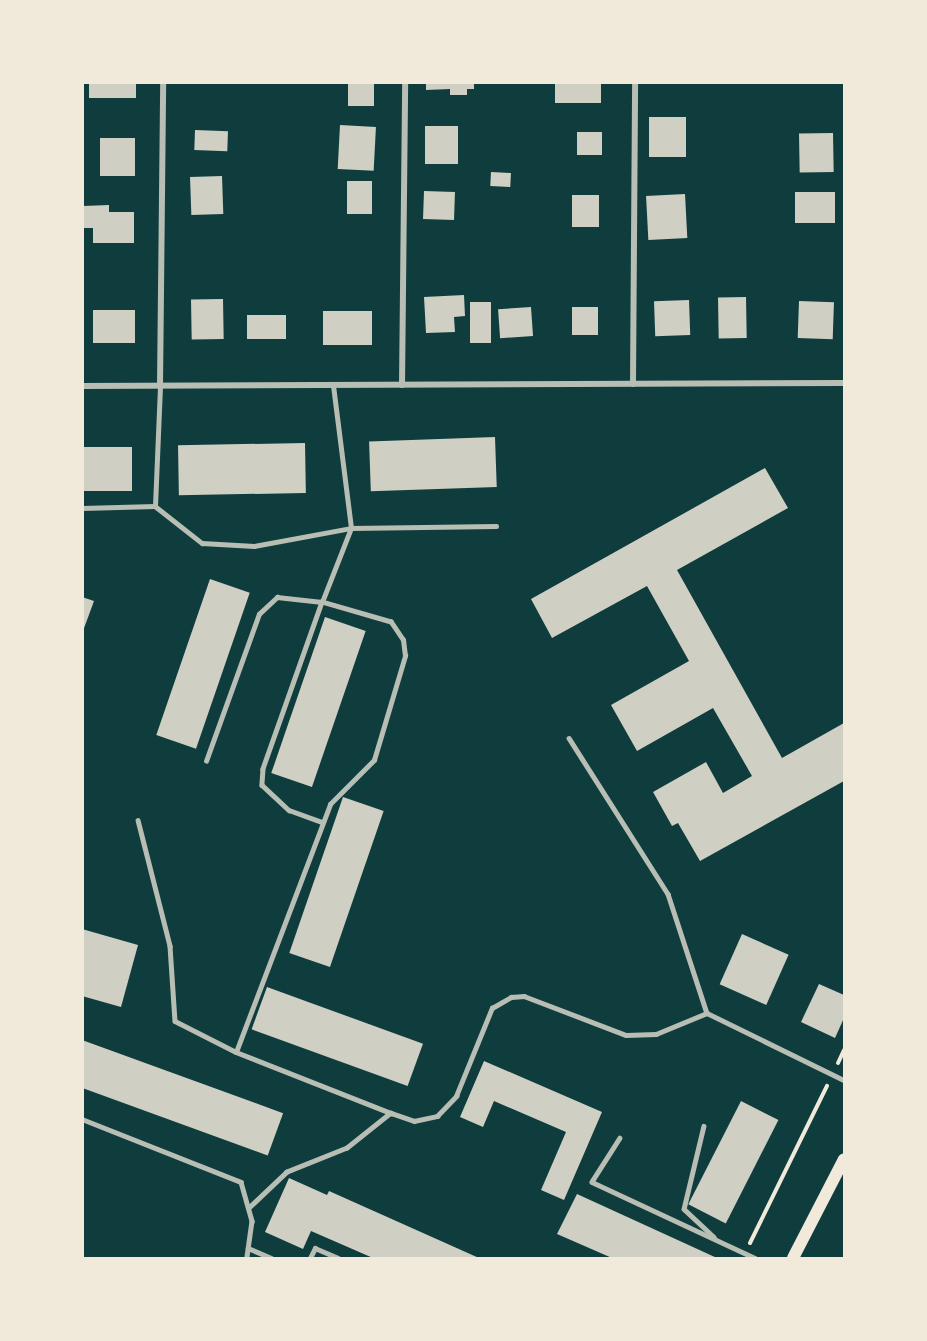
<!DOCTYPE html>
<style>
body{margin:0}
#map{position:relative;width:927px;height:1341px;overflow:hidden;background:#0f3d3e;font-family:"Noto Sans",sans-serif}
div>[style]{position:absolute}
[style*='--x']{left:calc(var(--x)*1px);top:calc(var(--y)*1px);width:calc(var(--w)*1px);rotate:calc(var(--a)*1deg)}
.building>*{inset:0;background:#cfcfc3;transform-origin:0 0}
.path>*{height:4px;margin:-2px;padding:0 2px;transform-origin:2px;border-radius:2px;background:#f1e9da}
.service>*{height:4.5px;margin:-2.25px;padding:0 2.25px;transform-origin:2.25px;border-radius:2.25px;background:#b8beb3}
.minor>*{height:6px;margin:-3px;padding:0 3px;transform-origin:3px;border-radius:3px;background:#b8beb3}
.secondary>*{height:12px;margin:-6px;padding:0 6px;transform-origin:6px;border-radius:6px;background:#f1e9da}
span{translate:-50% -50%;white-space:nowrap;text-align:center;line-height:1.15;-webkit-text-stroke:4.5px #f1e9da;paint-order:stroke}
.frame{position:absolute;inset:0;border:84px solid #f1e9da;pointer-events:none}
</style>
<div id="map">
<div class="building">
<div style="left:89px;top:82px;width:47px;height:16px"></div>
<div style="left:348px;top:82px;width:26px;height:24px"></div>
<div style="clip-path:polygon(426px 82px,474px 82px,474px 89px,467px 89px,467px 95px,450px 95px,450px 89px,426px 90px)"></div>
<div style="left:555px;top:82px;width:46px;height:21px"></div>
<div style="left:649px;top:117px;width:37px;height:40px"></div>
<div style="left:340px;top:125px;width:36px;height:44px;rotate:3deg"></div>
<div style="left:425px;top:126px;width:33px;height:38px"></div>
<div style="left:195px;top:130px;width:33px;height:20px;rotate:2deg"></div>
<div style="left:577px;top:132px;width:25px;height:23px"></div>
<div style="left:833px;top:133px;width:39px;height:34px;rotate:89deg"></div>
<div style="left:100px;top:138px;width:35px;height:38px"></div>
<div style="left:491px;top:172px;width:20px;height:14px;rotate:3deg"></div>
<div style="left:222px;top:176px;width:38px;height:32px;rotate:88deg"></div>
<div style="left:347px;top:181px;width:25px;height:33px"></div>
<div style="left:424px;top:191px;width:31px;height:28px;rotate:2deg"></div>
<div style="left:795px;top:192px;width:40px;height:31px"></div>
<div style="left:685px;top:194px;width:44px;height:39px;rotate:87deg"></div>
<div style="left:572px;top:195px;width:27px;height:32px"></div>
<div style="clip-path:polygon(109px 205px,109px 212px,134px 212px,134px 243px,93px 243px,93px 228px,83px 228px,83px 206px)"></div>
<div style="clip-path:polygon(464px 295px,465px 316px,454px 317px,455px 332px,426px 333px,424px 297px)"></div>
<div style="left:746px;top:297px;width:41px;height:28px;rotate:89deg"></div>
<div style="left:223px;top:299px;width:40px;height:32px;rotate:89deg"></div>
<div style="left:689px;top:300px;width:35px;height:35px;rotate:88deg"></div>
<div style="left:799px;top:301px;width:35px;height:37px;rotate:2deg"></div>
<div style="left:470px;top:302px;width:21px;height:41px"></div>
<div style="left:531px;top:307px;width:29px;height:33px;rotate:86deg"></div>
<div style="left:572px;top:307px;width:26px;height:28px"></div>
<div style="left:93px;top:310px;width:42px;height:33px"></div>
<div style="left:372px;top:311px;width:34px;height:49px;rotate:90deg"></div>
<div style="left:247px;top:315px;width:39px;height:24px"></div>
<div style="left:495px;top:437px;width:50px;height:126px;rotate:88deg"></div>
<div style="left:305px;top:443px;width:50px;height:127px;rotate:89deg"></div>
<div style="left:82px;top:447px;width:50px;height:44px"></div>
<div style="clip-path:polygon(765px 468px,788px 508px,677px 570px,782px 758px,844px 723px,844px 781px,700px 861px,678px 823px,672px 826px,653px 792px,706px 762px,723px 793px,752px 776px,713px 708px,637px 751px,611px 705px,689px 661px,647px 586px,552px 638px,531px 599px)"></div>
<div style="left:210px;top:579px;width:42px;height:165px;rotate:19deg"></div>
<div style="clip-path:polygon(82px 597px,94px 601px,83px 631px,82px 631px)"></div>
<div style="left:325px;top:617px;width:43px;height:165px;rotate:19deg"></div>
<div style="left:343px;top:797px;width:43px;height:165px;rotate:19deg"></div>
<div style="clip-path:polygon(82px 929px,138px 945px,121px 1007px,82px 996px)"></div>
<div style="left:742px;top:934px;width:51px;height:55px;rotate:24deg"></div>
<div style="clip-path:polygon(819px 984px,844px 995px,844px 1018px,835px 1038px,801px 1022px)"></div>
<div style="left:267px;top:987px;width:166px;height:45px;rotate:20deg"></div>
<div style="left:82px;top:1040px;width:214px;height:45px;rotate:20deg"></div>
<div style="clip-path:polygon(484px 1061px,602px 1112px,564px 1200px,541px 1190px,566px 1132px,494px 1101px,483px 1127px,460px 1117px)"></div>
<div style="left:741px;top:1101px;width:42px;height:116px;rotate:27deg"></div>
<div style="clip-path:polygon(289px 1178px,327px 1195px,329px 1191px,479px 1258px,373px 1258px,311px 1231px,303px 1249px,265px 1232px)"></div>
<div style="clip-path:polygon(577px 1194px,717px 1258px,612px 1258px,557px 1234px)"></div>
</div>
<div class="path">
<div style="--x:838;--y:1063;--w:14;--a:-65"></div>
<div style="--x:750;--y:1243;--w:175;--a:-63.9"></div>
</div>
<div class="service">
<div style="--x:155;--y:506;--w:120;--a:-87.6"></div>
<div style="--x:82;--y:508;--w:73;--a:-1.6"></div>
<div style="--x:155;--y:506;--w:60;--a:38.2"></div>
<div style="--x:202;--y:543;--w:52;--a:3.3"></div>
<div style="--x:254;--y:546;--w:99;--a:-10.5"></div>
<div style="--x:351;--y:528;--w:145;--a:-0.8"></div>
<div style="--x:569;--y:738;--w:185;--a:57.6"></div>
<div style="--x:668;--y:894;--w:125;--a:71.9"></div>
<div style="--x:707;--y:1013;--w:153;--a:26.1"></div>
<div style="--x:206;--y:761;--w:156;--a:-70.2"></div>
<div style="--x:259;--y:614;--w:25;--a:-43"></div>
<div style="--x:277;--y:597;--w:45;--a:6.3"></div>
<div style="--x:322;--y:602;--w:79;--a:-68.6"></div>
<div style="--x:351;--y:528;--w:143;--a:-97.2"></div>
<div style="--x:138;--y:820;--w:130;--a:75.7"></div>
<div style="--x:170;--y:946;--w:75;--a:86.2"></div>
<div style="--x:175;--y:1021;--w:68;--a:26.9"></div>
<div style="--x:236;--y:1052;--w:167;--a:21.5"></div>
<div style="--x:391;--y:1113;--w:56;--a:141.5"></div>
<div style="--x:347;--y:1148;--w:65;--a:158.2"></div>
<div style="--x:287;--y:1172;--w:52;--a:136.5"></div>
<div style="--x:236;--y:1052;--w:265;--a:-69.2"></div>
<div style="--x:330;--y:804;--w:62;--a:-45"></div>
<div style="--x:374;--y:760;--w:109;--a:-73.4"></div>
<div style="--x:405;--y:656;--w:16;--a:-97"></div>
<div style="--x:403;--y:640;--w:22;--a:-124"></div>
<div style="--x:391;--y:622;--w:72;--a:-163.8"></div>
<div style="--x:322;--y:602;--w:177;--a:109.5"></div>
<div style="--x:263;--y:769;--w:16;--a:94"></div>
<div style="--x:262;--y:785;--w:37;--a:43"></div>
<div style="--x:289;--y:810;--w:35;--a:20"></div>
<div style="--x:391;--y:1113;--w:24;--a:19"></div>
<div style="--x:414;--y:1121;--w:24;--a:-12"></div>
<div style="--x:437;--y:1116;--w:28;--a:-46"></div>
<div style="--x:456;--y:1096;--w:95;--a:-67.8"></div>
<div style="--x:492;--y:1008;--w:22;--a:-30"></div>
<div style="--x:511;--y:997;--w:13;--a:-4"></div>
<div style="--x:524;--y:996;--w:109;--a:20.9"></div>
<div style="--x:626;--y:1035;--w:30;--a:-2"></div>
<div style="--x:656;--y:1034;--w:55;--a:-22.4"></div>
<div style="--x:82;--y:1119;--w:171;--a:21.6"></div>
<div style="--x:241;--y:1182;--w:41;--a:74.2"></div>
<div style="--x:252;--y:1221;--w:37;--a:98"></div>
<div style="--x:704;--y:1126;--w:85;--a:103.5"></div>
<div style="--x:684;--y:1209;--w:41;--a:43"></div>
<div style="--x:620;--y:1138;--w:52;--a:122.5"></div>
<div style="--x:592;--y:1182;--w:180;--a:25"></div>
<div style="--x:248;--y:1248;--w:25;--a:23"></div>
<div style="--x:310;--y:1258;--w:11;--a:-63"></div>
<div style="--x:315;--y:1248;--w:25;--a:23"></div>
</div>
<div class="minor">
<div style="--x:633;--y:384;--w:302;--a:-89.6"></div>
<div style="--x:402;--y:385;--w:303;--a:-89.4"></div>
<div style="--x:82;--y:386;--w:762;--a:-0.23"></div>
<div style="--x:160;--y:386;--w:304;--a:-89.4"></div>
</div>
<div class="secondary">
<div style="--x:793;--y:1258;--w:111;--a:-62.7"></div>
</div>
<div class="frame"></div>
</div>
